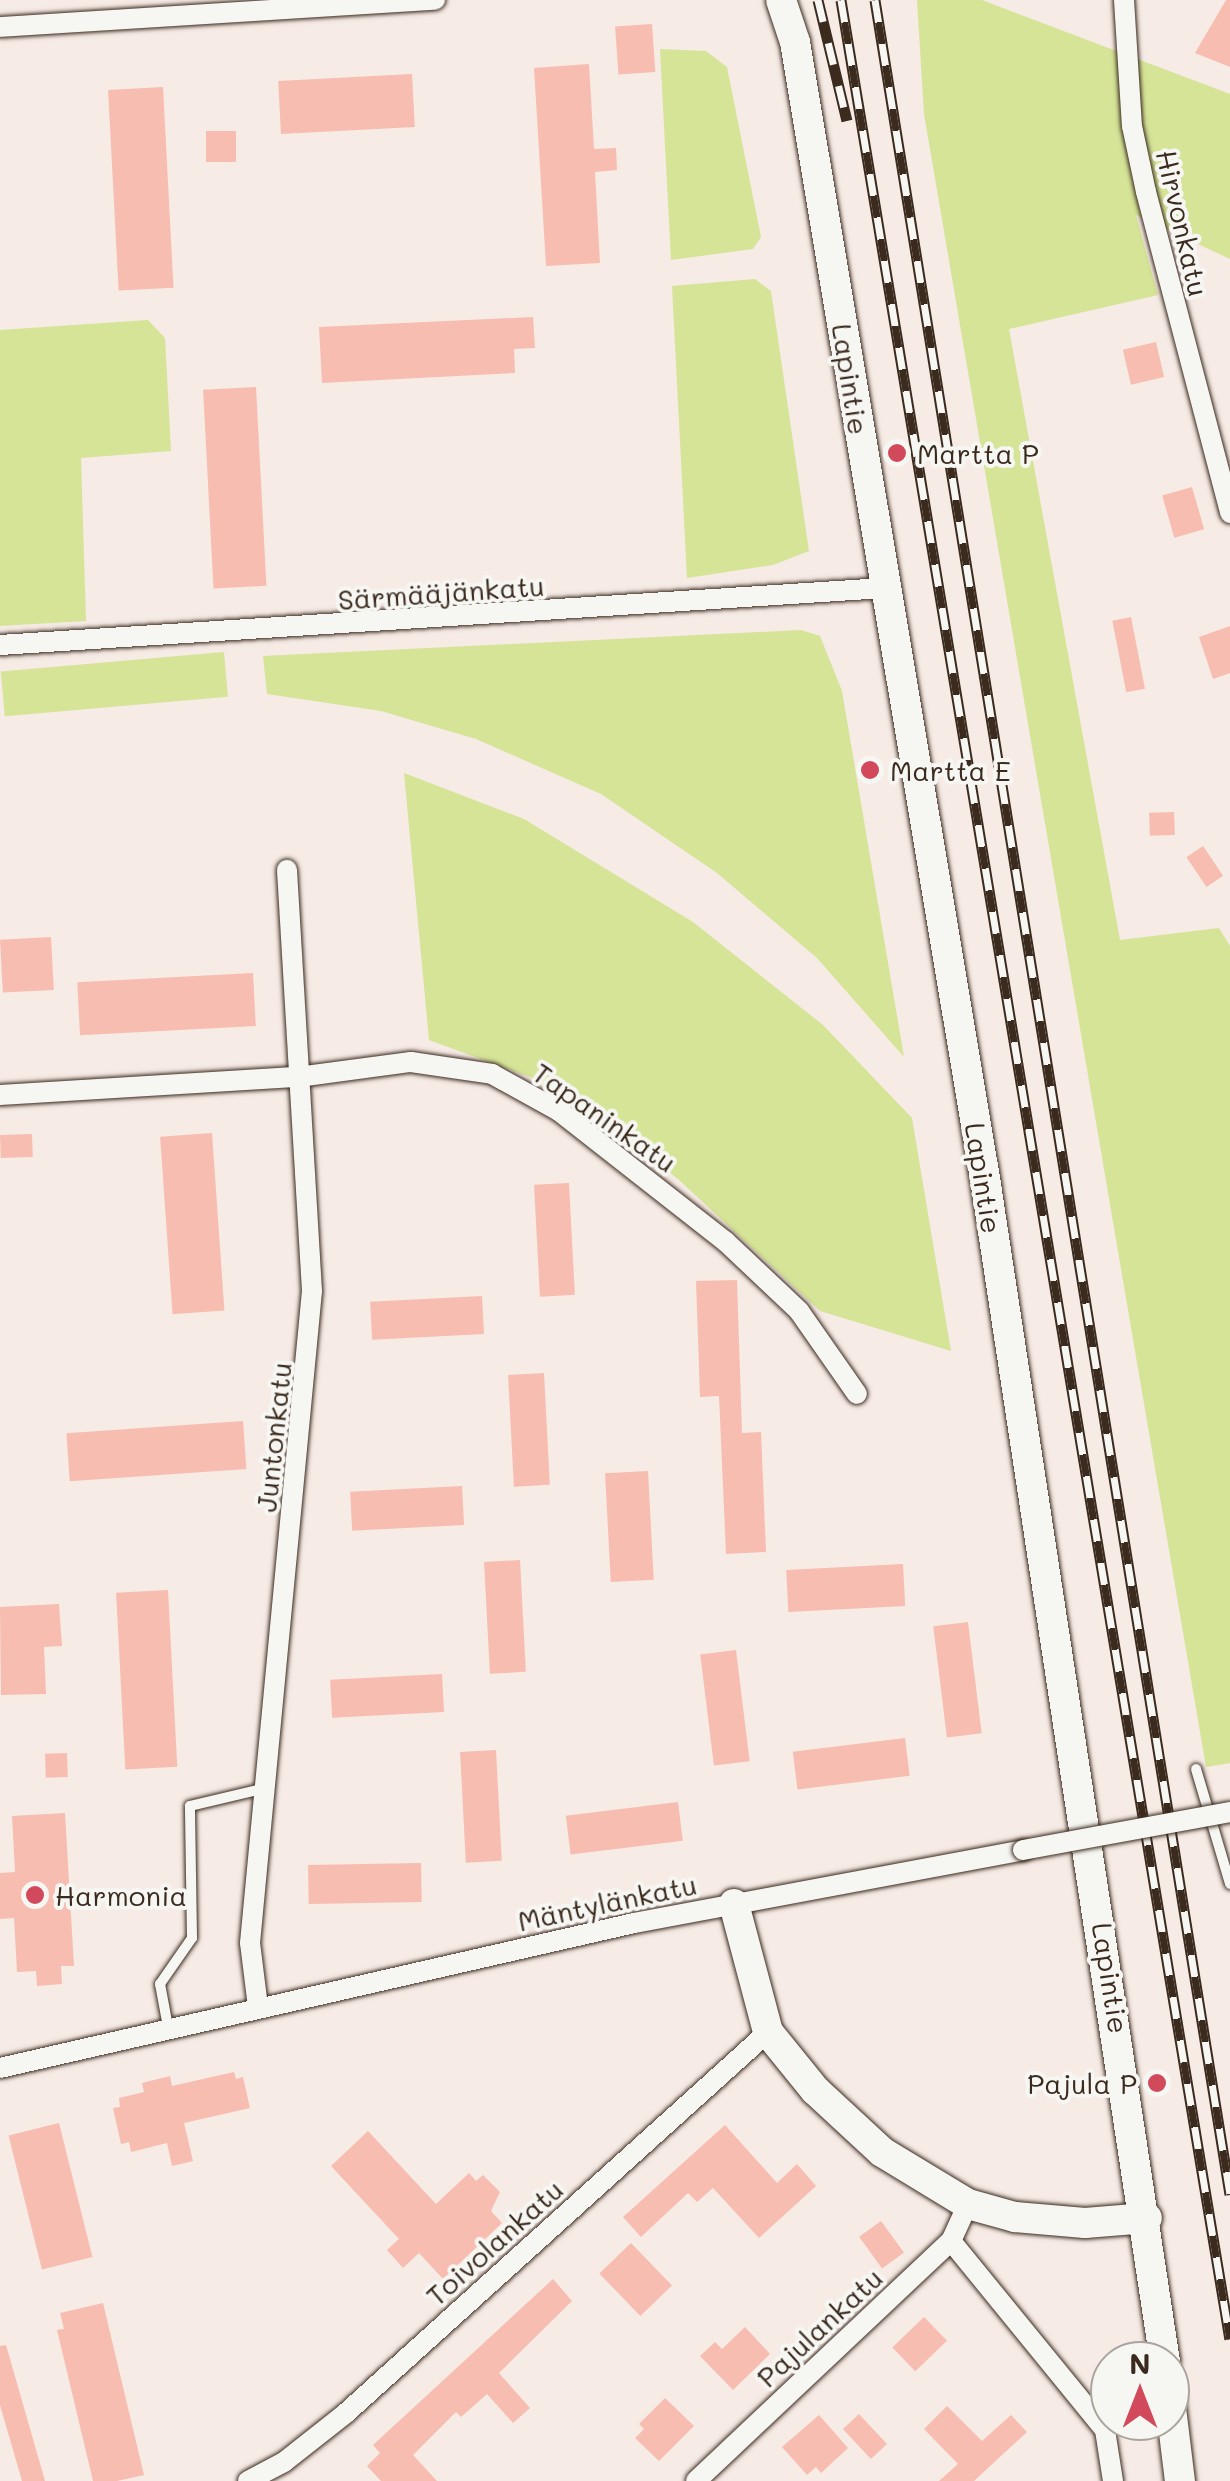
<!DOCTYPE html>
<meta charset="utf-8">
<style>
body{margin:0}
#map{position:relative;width:1230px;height:2481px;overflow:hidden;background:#f6ebe5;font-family:Mali,sans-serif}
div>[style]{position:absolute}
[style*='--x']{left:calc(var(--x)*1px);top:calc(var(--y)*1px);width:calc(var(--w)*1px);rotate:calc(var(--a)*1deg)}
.green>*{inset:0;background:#d5e497;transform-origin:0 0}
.building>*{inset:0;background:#f8bdb1;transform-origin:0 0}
.roads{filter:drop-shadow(0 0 2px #3b2a1e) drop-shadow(0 0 2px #3b2a1e)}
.lane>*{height:10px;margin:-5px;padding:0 5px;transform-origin:5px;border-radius:5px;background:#f6f6f2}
.street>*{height:20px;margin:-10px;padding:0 10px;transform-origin:10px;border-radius:10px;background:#f6f6f2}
.secondary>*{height:30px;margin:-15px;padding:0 15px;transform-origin:15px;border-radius:15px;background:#f6f6f2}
.rail>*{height:11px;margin-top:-5.5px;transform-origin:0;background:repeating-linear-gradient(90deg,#f6f6f2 0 22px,#3b2a1e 0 44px);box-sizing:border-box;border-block:2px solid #3b2a1e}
.bridges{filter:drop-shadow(0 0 2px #3b2a1e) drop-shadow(0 0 2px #3b2a1e)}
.street-bridge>*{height:20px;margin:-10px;padding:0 10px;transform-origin:10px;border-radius:10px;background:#f6f6f2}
.dots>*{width:28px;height:28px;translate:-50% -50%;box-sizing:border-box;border:5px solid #f6f6f2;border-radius:50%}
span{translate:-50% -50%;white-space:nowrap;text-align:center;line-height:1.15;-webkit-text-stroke:8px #f6f6f2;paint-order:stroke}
.street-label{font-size:28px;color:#3b2a1e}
.poi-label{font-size:28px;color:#3b2a1e}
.left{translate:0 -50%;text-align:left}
.right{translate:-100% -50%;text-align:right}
.north{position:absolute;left:1090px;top:2341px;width:100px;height:100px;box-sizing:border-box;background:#f6f6f2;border:2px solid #aba49d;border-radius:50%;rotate:0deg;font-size:28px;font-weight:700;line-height:40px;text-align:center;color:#3b2a1e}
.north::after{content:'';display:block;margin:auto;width:35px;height:45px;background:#d1495b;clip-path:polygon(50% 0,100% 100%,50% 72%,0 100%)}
</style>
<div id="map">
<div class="green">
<div style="clip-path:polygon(917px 0,982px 0,1230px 94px,1230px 259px,1136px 215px,1158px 295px,1009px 329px,1120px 940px,1219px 928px,1230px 946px,1230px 1763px,1206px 1767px,924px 114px)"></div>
<div style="clip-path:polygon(660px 49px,706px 51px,727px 67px,761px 237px,753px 249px,671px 260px)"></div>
<div style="clip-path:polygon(755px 279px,771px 291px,809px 551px,773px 565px,687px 578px,672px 286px)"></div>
<div style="clip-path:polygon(148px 320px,165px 338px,171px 451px,81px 458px,86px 621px,0 626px,0 330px)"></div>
<div style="clip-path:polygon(801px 630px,820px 636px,842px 691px,904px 1057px,817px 958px,717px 873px,601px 794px,476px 739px,381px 711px,267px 694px,263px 656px)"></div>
<div style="left:224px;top:652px;width:45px;height:224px;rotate:85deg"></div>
<div style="clip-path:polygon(404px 773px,524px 819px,693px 922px,823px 1025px,912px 1118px,951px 1351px,820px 1311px,679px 1180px,562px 1089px,429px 1040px)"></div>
</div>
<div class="building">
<div style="clip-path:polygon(1226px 0,1230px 0,1230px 67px,1195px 53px)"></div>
<div style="left:652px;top:24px;width:48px;height:37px;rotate:86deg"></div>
<div style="clip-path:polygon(589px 64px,594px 149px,616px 148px,617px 170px,595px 172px,600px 263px,546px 266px,534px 68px)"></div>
<div style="left:412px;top:74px;width:53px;height:134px;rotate:87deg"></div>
<div style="left:163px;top:87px;width:201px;height:55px;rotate:87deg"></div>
<div style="left:236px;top:131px;width:31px;height:30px;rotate:90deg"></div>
<div style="clip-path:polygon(533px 317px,535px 348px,514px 349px,515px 373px,322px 383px,319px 327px)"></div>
<div style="left:1156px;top:342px;width:36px;height:34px;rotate:77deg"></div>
<div style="left:256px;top:387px;width:199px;height:53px;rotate:87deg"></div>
<div style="left:1192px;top:487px;width:44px;height:31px;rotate:74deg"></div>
<div style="left:1131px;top:617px;width:73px;height:19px;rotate:79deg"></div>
<div style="clip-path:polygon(1230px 626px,1230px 673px,1213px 679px,1199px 637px)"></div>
<div style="left:1174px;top:812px;width:23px;height:25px;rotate:88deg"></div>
<div style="left:1203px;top:846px;width:36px;height:20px;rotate:56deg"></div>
<div style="left:51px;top:937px;width:53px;height:51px;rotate:87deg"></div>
<div style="left:253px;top:973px;width:53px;height:176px;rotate:87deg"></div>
<div style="left:212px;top:1133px;width:178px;height:52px;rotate:86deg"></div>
<div style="left:32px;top:1134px;width:23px;height:32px;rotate:88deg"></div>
<div style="left:569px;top:1183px;width:112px;height:35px;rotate:87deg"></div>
<div style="clip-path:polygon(737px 1280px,742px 1433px,761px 1432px,766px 1552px,726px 1554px,719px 1396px,700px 1397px,696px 1281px)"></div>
<div style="left:482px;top:1296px;width:38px;height:112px;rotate:87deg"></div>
<div style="left:544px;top:1373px;width:112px;height:36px;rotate:87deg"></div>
<div style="left:243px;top:1421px;width:48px;height:177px;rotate:86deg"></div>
<div style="left:648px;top:1471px;width:109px;height:43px;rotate:87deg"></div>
<div style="left:462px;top:1486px;width:39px;height:112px;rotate:87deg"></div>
<div style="left:520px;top:1560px;width:112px;height:36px;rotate:87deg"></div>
<div style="left:903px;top:1564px;width:42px;height:117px;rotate:87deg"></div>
<div style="left:168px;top:1590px;width:177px;height:52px;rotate:87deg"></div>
<div style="clip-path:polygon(59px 1604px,62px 1646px,44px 1647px,46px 1694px,1px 1695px,0 1607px)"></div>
<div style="left:968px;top:1622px;width:112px;height:35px;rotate:83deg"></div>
<div style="left:736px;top:1650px;width:112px;height:36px;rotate:83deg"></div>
<div style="left:442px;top:1674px;width:38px;height:112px;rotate:87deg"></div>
<div style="left:905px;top:1738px;width:38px;height:113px;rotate:83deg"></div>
<div style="left:496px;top:1750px;width:111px;height:36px;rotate:87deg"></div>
<div style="left:67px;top:1753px;width:24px;height:22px;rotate:88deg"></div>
<div style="left:678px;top:1802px;width:39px;height:113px;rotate:83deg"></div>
<div style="clip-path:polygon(65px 1813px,74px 1966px,61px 1966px,62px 1984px,37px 1986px,36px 1971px,17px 1972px,14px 1918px,0 1919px,0 1873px,15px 1872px,12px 1816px)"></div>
<div style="left:421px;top:1863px;width:39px;height:113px;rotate:89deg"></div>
<div style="clip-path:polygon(234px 2072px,236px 2079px,243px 2077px,250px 2108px,184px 2123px,193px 2161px,172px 2166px,167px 2143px,131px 2152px,129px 2142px,121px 2144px,113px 2108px,120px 2107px,119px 2098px,144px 2092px,142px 2083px,170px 2076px,172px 2086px)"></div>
<div style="left:59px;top:2123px;width:138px;height:52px;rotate:76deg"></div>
<div style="clip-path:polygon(725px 2125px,777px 2183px,797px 2164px,816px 2186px,759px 2238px,713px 2188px,697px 2202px,688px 2193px,641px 2237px,623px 2217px)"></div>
<div style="clip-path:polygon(368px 2131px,436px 2204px,469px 2173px,476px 2181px,483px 2175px,500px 2192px,491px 2211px,502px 2223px,443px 2279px,419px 2253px,403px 2268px,387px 2250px,399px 2239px,331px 2166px)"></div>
<div style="left:881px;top:2221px;width:39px;height:27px;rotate:54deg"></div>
<div style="left:631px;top:2243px;width:59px;height:44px;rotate:46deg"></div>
<div style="clip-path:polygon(553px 2279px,572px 2301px,499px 2373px,530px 2408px,513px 2423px,487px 2394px,461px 2417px,456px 2412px,413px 2455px,437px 2481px,381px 2481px,367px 2466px,380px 2453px,373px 2445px)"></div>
<div style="clip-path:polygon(103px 2303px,144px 2475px,117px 2481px,93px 2481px,57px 2330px,64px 2329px,60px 2313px)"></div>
<div style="left:924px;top:2317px;width:33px;height:44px;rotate:46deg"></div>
<div style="clip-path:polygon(745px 2327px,770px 2354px,733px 2390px,700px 2356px,715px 2342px,722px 2349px)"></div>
<div style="clip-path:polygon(6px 2345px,45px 2481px,22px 2481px,0 2405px,0 2346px)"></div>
<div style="clip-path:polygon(665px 2398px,694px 2426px,659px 2461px,635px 2438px,644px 2429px,639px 2424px)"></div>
<div style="clip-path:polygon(947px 2406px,982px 2441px,1011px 2415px,1027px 2432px,974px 2481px,939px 2481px,958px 2464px,924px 2429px)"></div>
<div style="left:859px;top:2414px;width:41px;height:22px;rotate:47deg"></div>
<div style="clip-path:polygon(819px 2415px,848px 2448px,821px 2473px,816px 2467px,807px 2475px,782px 2447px)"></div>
</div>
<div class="roads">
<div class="lane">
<div style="--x:1196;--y:1769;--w:120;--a:73.5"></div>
<div style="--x:168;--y:2027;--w:44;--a:-100.5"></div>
<div style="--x:160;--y:1984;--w:56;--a:-55.2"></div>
<div style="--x:192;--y:1938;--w:132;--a:-90.9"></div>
<div style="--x:190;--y:1806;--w:78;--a:-13.3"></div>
</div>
<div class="street">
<div style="--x:1124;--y:0;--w:126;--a:86.4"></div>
<div style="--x:1132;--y:126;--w:67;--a:78"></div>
<div style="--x:1146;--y:192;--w:332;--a:75.3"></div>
<div style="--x:0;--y:27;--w:436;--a:-3.6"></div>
<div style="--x:0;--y:645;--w:887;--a:-3.69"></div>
<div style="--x:0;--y:1095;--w:299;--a:-3.5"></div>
<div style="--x:298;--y:1077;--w:114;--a:-7.6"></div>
<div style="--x:411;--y:1062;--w:82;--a:8.4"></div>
<div style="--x:492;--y:1074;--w:77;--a:28.9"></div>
<div style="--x:559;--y:1111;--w:211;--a:38.1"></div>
<div style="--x:725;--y:1241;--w:102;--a:43.4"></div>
<div style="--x:799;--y:1311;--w:101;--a:55.1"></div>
<div style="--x:258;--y:2007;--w:64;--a:-97.1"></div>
<div style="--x:250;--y:1943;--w:655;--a:-84.57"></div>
<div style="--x:312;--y:1291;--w:422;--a:-93.4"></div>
<div style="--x:0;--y:2068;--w:650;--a:-12.88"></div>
<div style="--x:634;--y:1923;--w:396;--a:-10.6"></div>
<div style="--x:951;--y:2241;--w:244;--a:50.8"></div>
<div style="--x:1105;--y:2430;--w:52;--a:81.1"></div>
<div style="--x:248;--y:2481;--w:41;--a:-27.8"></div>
<div style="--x:284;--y:2462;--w:79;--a:-38.3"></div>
<div style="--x:346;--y:2413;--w:569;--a:-42.08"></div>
<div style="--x:696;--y:2481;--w:350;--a:-43.3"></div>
<div style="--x:951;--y:2241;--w:41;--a:-65.3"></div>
</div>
<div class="secondary">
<div style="--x:781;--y:0;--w:44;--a:71.6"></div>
<div style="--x:795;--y:42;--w:1159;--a:80.51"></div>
<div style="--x:986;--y:1185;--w:1190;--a:81.35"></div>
<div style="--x:734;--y:1904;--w:132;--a:75.1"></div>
<div style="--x:768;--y:2032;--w:75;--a:51"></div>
<div style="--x:815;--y:2090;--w:91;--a:42.8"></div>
<div style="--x:882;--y:2152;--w:100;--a:31.2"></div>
<div style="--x:968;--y:2204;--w:49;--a:15.5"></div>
<div style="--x:1015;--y:2217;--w:70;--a:4.9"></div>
<div style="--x:1085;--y:2223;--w:62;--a:-4.6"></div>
<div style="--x:1170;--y:2400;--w:82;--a:83"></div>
</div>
</div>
<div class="rail">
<div style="--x:818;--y:0;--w:124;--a:76.5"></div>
<div style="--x:841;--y:0;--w:2371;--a:80.56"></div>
<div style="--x:875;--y:0;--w:2223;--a:80.81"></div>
</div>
<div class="bridges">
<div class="street-bridge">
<div style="--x:1023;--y:1850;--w:210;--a:-10.4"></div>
</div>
</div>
<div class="dots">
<div style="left:897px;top:453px;background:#d1495b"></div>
<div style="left:870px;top:770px;background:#d1495b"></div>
<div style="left:35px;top:1895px;background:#d1495b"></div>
<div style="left:1157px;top:2083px;background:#d1495b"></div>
</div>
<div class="street-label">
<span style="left:1183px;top:223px;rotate:77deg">Hirvonkatu</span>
<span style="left:851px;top:379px;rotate:81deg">Lapintie</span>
<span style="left:441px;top:592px;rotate:-4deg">Särmääjänkatu</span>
<span style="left:605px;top:1117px;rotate:35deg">Tapaninkatu</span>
<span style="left:984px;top:1178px;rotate:81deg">Lapintie</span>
<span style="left:273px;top:1437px;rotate:-84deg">Juntonkatu</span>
<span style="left:607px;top:1902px;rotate:-12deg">Mäntylänkatu</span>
<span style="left:1111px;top:1978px;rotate:81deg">Lapintie</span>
<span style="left:494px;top:2242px;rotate:-42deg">Toivolankatu</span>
<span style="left:819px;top:2327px;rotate:-43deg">Pajulankatu</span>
</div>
<div class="poi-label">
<span class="left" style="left:917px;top:453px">Martta P</span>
<span class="left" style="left:890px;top:770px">Martta E</span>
<span class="left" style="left:55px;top:1895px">Harmonia</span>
<span class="right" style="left:1137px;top:2083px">Pajula P</span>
</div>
<div class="north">N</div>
</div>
